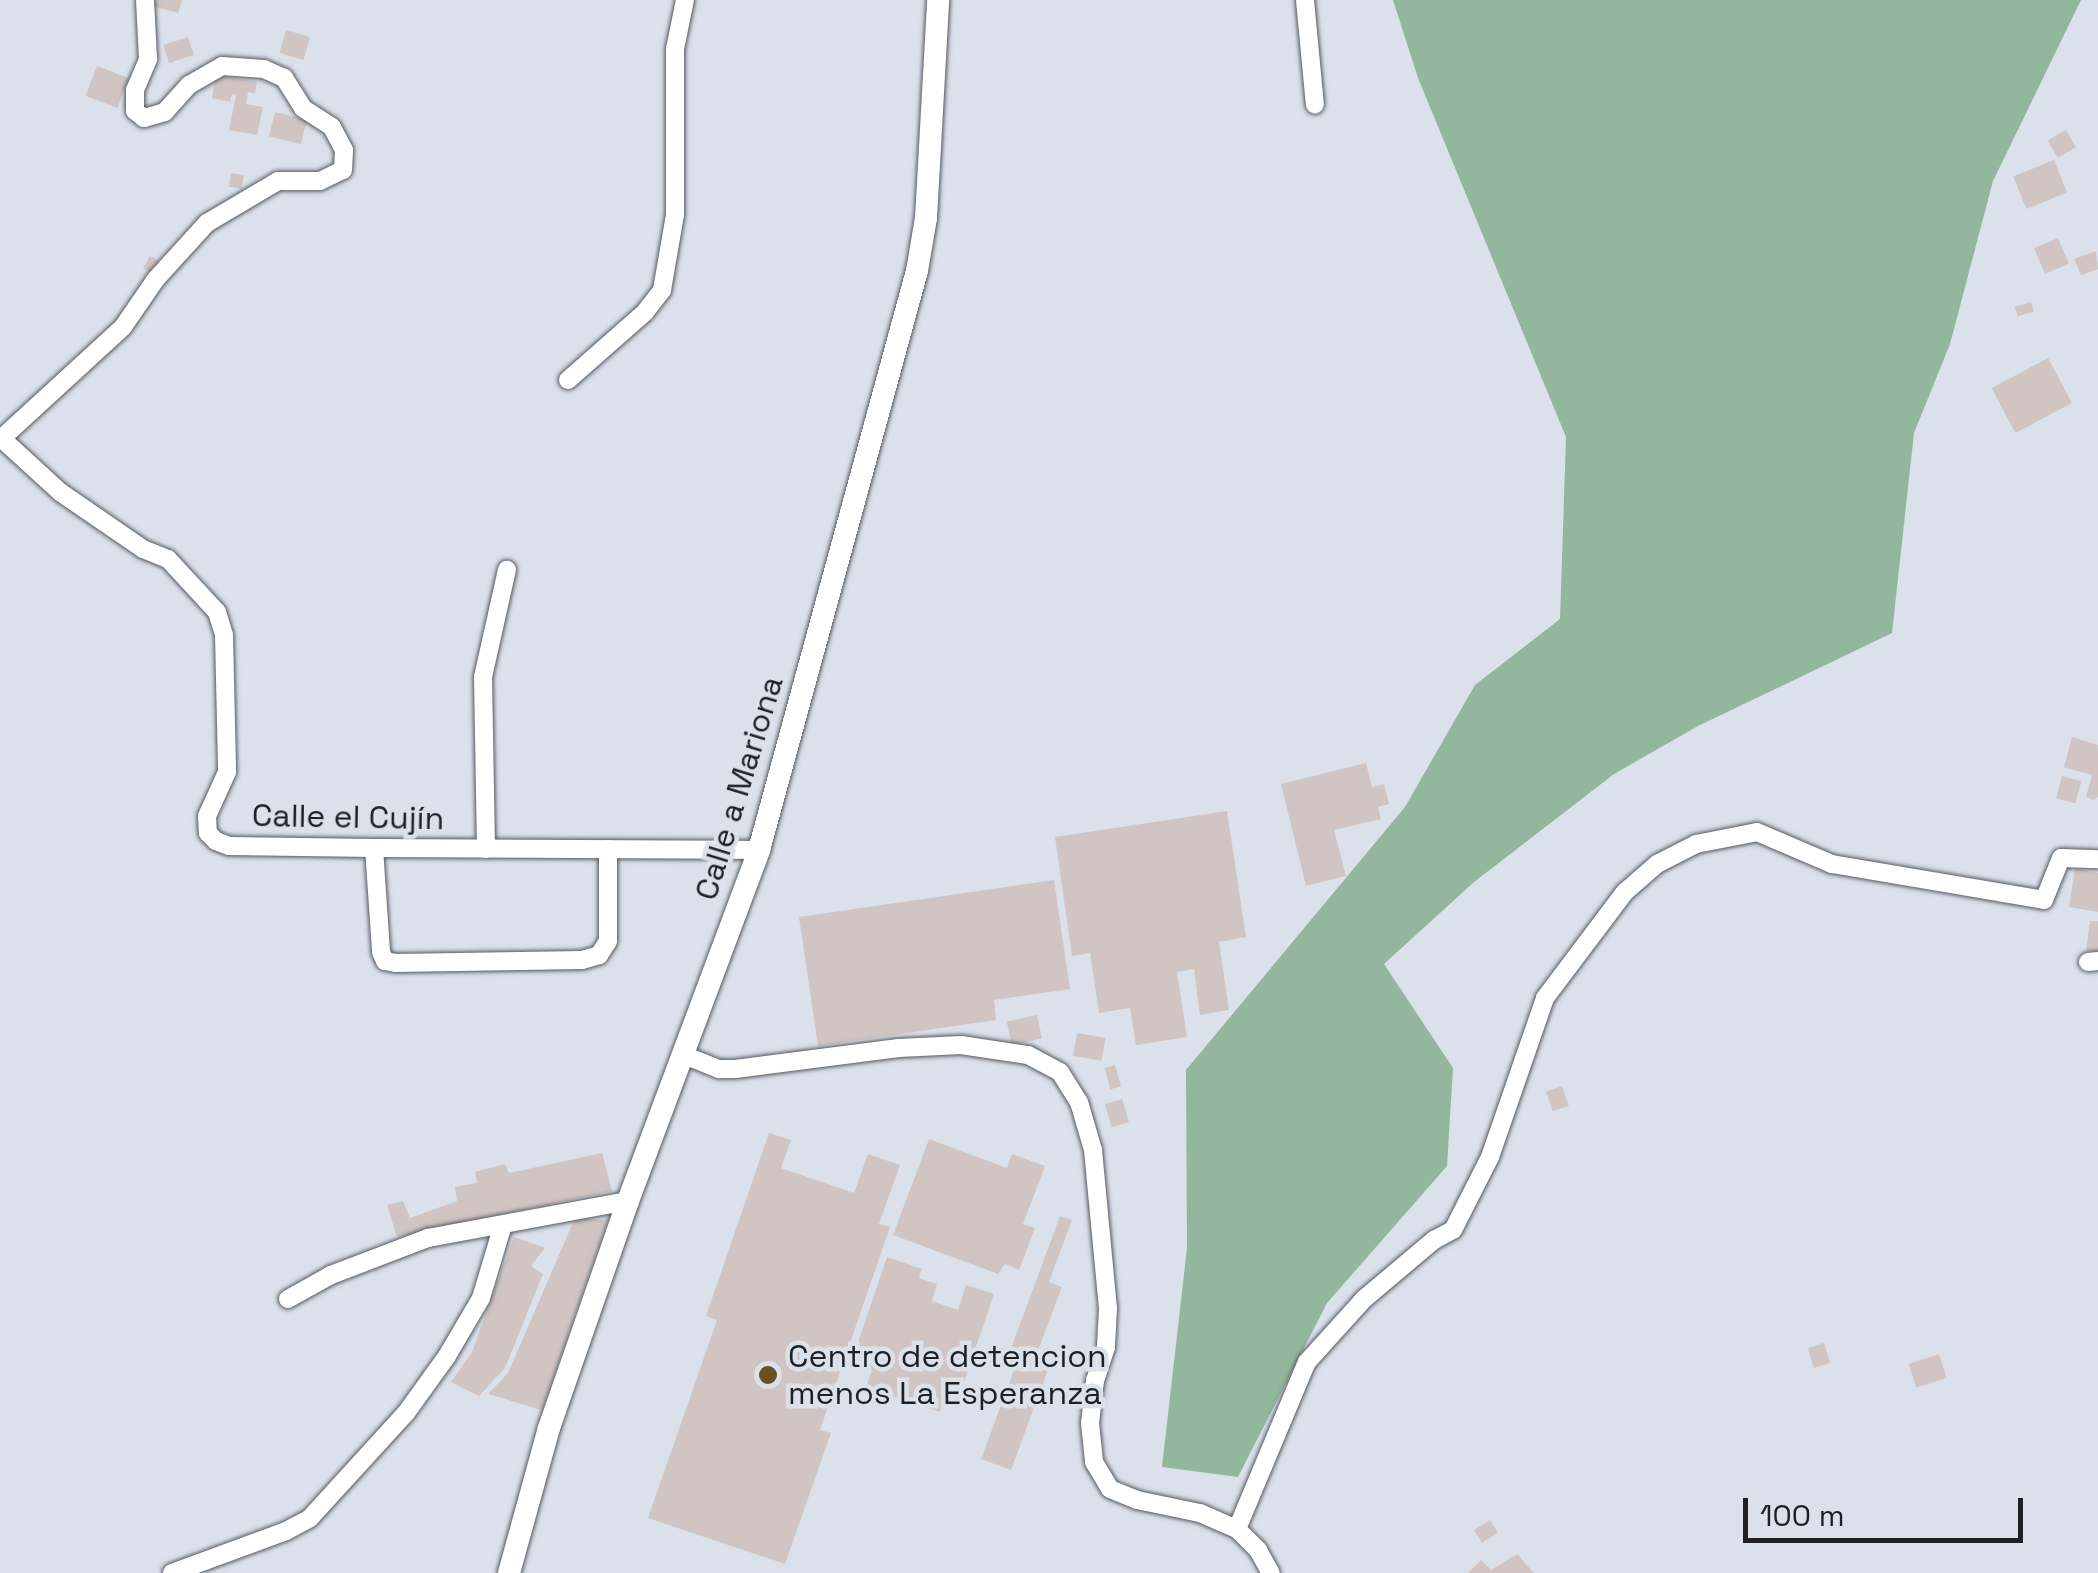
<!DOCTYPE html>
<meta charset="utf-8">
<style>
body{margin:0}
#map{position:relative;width:2098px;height:1573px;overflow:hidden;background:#dbe1ea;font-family:"Space Grotesk",sans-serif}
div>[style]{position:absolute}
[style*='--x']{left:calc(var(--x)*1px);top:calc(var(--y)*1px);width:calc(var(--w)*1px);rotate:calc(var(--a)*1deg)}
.forest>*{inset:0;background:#92b79c}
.building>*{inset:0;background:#d0c5c3;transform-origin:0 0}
.roads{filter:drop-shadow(0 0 2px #555961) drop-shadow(0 0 2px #555961)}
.minor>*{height:18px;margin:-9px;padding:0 9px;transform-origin:9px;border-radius:9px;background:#fff}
.major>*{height:22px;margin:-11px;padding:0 11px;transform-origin:11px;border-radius:11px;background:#fff}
.dots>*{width:28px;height:28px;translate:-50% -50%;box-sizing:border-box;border:5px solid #dbe1ea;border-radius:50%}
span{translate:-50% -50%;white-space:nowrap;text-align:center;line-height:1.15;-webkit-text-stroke:9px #dbe1ea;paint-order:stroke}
.street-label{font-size:32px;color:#1d1f22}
.poi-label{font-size:32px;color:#1d1f22}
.left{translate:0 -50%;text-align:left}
.scale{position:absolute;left:1743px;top:1498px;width:280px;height:45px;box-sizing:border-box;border:5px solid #1d1f22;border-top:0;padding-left:12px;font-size:30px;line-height:35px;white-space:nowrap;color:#1d1f22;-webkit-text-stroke:8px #dbe1ea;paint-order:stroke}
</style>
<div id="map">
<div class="forest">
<div style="clip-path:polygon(1393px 0,2081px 0,1993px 181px,1950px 344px,1914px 433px,1892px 633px,1698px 726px,1614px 774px,1474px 882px,1384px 964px,1453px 1068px,1447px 1166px,1327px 1303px,1238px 1477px,1162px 1467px,1187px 1248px,1186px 1070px,1405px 807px,1475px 685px,1560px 619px,1566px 437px,1418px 78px)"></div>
</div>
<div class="building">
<div style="clip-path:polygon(153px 0,182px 0,178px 13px,152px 6px)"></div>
<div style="left:286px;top:30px;width:25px;height:24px;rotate:16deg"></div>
<div style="left:188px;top:37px;width:19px;height:26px;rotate:72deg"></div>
<div style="left:97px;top:66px;width:34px;height:32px;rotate:21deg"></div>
<div style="clip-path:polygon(216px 75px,257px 82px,255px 93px,248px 92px,246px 104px,263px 107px,257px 135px,229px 130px,236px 95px,232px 94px,230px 102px,212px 98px)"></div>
<div style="left:275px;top:112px;width:33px;height:25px;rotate:14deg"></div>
<div style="left:2066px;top:130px;width:20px;height:21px;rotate:60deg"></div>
<div style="left:2054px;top:160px;width:35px;height:44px;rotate:68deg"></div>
<div style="left:231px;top:173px;width:13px;height:14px;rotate:9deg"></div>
<div style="left:2058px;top:238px;width:28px;height:26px;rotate:67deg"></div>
<div style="clip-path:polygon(2096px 251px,2098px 269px,2081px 275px,2074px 259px)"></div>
<div style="left:150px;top:256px;width:13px;height:14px;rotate:29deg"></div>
<div style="left:2031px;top:302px;width:10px;height:17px;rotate:73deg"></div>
<div style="left:2048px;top:358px;width:51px;height:64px;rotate:62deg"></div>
<div style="clip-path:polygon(2072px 737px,2098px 745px,2098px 797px,2093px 800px,2086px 797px,2092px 775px,2064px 767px)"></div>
<div style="clip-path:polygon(1366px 763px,1372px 787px,1384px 784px,1389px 804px,1378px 807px,1381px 819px,1334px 830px,1346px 876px,1306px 886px,1281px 784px)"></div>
<div style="left:2062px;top:776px;width:20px;height:23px;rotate:15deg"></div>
<div style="clip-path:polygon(1227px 811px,1246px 937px,1219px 942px,1229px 1010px,1200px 1015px,1194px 969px,1177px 972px,1187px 1037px,1136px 1045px,1130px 1008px,1099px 1013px,1090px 953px,1072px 956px,1055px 837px)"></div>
<div style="clip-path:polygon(2075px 869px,2098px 873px,2098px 912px,2069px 907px)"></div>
<div style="clip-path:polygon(1054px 880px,1070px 989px,994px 1000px,996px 1020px,818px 1046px,799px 917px)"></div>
<div style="clip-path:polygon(2090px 921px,2098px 921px,2098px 952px,2086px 951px)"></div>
<div style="left:1037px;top:1015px;width:24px;height:31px;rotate:78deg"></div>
<div style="left:1077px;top:1033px;width:29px;height:23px;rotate:10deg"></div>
<div style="left:1115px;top:1065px;width:22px;height:11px;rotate:74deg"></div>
<div style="left:1562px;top:1086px;width:21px;height:17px;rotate:71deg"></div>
<div style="left:1122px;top:1099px;width:24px;height:18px;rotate:73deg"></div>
<div style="clip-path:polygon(769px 1133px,791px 1140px,781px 1168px,854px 1193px,868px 1154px,900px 1165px,879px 1224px,890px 1227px,820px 1430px,831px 1433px,785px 1564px,648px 1518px,717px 1320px,706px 1316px)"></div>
<div style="clip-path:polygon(929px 1139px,1007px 1168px,1012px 1154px,1045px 1166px,1023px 1224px,1035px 1228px,1019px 1270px,1005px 1264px,998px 1274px,893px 1235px)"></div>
<div style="clip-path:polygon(602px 1153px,612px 1191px,397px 1237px,387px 1205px,403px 1201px,410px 1218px,457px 1201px,455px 1187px,477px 1183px,475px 1172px,505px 1164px,509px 1173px)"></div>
<div style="clip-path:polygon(1060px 1216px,1072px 1220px,1049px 1282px,1062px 1287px,1034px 1361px,1049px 1367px,1011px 1470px,981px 1459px,1019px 1357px,1009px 1354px)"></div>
<div style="clip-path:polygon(575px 1218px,608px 1220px,542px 1410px,488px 1394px,508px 1373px)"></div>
<div style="clip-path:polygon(514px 1237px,545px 1248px,531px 1266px,543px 1274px,505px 1368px,479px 1396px,451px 1382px,472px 1352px)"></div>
<div style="clip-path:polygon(887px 1257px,922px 1269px,919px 1278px,937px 1284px,932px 1301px,958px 1310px,966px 1285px,994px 1294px,960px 1394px,947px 1390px,940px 1412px,866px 1387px,872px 1370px,851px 1363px)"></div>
<div style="left:1824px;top:1343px;width:21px;height:17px;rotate:73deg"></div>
<div style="left:1939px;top:1354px;width:25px;height:32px;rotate:72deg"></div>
<div style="left:1490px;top:1520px;width:15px;height:19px;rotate:58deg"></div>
<div style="clip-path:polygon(1517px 1554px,1534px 1573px,1468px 1573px,1481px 1560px,1491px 1570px)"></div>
</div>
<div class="roads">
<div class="minor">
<div style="--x:1305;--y:0;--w:105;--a:84.6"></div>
<div style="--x:568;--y:380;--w:103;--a:-41.4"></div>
<div style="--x:645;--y:312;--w:28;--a:-52"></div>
<div style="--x:662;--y:290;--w:76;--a:-80.2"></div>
<div style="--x:675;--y:215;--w:166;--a:-90"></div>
<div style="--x:675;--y:49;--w:50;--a:-78.5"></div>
<div style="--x:0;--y:437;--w:81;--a:42.5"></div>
<div style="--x:60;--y:492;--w:101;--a:34.5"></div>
<div style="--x:143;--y:549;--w:27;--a:22"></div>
<div style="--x:168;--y:559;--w:72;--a:47.2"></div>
<div style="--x:217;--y:612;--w:24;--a:73"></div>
<div style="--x:224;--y:635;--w:137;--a:88.7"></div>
<div style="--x:227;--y:772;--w:48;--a:114.4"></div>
<div style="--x:207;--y:816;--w:17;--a:87"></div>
<div style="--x:208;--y:833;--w:11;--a:45"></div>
<div style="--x:216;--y:841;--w:14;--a:21"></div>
<div style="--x:229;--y:846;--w:145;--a:0.8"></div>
<div style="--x:374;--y:848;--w:385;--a:0.3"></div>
<div style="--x:2;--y:438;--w:164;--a:-42.5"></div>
<div style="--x:123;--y:327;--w:58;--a:-55.5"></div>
<div style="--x:156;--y:279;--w:76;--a:-47.7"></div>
<div style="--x:207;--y:223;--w:82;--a:-30.6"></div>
<div style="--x:278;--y:181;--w:42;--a:0"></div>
<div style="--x:320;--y:181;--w:25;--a:-26"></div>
<div style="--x:343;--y:170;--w:20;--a:-87"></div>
<div style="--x:344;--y:150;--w:26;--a:-118"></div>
<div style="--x:332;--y:127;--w:35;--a:-147"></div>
<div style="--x:303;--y:108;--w:36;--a:-122"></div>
<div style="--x:284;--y:78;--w:22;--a:-156"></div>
<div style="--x:264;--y:69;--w:42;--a:-175.9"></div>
<div style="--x:222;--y:66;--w:38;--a:150"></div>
<div style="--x:189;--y:85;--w:36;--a:132"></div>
<div style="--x:165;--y:112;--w:22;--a:164"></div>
<div style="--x:144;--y:118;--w:11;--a:-142"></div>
<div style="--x:135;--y:111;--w:21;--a:-90"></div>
<div style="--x:135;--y:90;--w:34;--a:-67"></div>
<div style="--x:148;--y:59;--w:59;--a:-92.9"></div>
<div style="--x:374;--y:848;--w:104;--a:86.1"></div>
<div style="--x:381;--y:952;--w:10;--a:66"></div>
<div style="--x:385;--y:961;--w:11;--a:10"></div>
<div style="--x:396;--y:963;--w:186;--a:-0.9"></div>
<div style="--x:582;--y:960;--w:18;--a:-16"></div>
<div style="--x:599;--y:955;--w:17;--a:-57"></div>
<div style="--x:608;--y:941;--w:92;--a:-90"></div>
<div style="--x:486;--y:849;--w:172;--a:-91"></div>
<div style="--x:483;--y:677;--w:110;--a:-77.4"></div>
<div style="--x:2088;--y:962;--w:10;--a:-6"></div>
<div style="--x:684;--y:1055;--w:38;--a:22"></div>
<div style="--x:719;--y:1069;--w:16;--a:0"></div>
<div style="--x:735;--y:1069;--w:165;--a:-7.3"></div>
<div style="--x:899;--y:1048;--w:62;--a:-2.8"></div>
<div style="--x:961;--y:1045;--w:68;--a:8.5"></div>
<div style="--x:1028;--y:1055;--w:36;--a:28"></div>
<div style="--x:1060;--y:1072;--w:36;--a:58"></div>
<div style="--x:1079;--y:1102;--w:50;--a:73.7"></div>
<div style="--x:1093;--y:1150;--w:159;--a:84.6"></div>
<div style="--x:1108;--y:1308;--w:39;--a:93"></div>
<div style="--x:1106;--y:1347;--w:35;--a:108"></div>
<div style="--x:1095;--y:1380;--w:43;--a:96.6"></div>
<div style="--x:1090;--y:1423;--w:39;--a:84"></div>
<div style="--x:1094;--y:1462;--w:31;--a:59"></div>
<div style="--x:1110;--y:1489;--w:29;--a:22"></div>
<div style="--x:1137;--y:1500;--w:64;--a:11.7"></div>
<div style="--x:1200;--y:1513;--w:40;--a:23.4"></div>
<div style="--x:1237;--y:1529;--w:30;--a:45"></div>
<div style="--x:1258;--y:1550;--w:26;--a:61"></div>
<div style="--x:288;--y:1299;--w:49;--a:-29.2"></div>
<div style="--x:331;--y:1275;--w:104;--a:-20.9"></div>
<div style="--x:428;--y:1238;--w:203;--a:-10.5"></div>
<div style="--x:1237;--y:1529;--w:181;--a:-67.3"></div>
<div style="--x:1307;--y:1362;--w:85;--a:-47.9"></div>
<div style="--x:1364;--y:1299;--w:92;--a:-40.1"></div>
<div style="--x:1434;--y:1240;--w:21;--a:-28"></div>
<div style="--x:1453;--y:1230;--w:82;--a:-63.1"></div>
<div style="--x:1490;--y:1157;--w:168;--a:-70.9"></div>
<div style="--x:1545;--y:998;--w:133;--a:-53"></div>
<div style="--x:1625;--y:892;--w:43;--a:-41.2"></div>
<div style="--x:1657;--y:864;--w:44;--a:-27.1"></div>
<div style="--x:1696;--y:844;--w:62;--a:-11.1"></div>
<div style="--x:1757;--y:832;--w:82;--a:23.1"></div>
<div style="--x:1832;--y:864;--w:215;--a:9.6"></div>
<div style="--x:2044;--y:900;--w:45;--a:-68"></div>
<div style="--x:2061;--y:858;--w:37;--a:2"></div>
<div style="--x:172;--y:1573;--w:121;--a:-20.2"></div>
<div style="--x:286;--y:1531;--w:27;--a:-28"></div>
<div style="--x:310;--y:1518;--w:142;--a:-47.6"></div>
<div style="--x:406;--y:1413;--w:70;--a:-54.3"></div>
<div style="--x:447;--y:1356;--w:67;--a:-59.6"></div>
<div style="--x:481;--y:1298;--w:73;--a:-73.3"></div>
</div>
<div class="major">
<div style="--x:509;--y:1573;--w:150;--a:-74.6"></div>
<div style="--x:549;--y:1428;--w:240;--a:-70.8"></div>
<div style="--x:628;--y:1201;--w:375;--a:-69.5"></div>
<div style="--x:759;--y:850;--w:600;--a:-74.74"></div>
<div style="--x:917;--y:271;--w:54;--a:-80.4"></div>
<div style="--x:926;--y:218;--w:218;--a:-86.8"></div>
</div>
</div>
<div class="dots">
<div style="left:768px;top:1375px;background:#665321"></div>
</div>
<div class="street-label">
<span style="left:739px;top:788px;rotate:-73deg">Calle a Mariona</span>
<span style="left:348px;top:817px;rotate:1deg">Calle el Cujín</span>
</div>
<div class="poi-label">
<span class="left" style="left:788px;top:1375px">Centro de detencion<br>menos La Esperanza</span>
</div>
<div class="scale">100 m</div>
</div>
